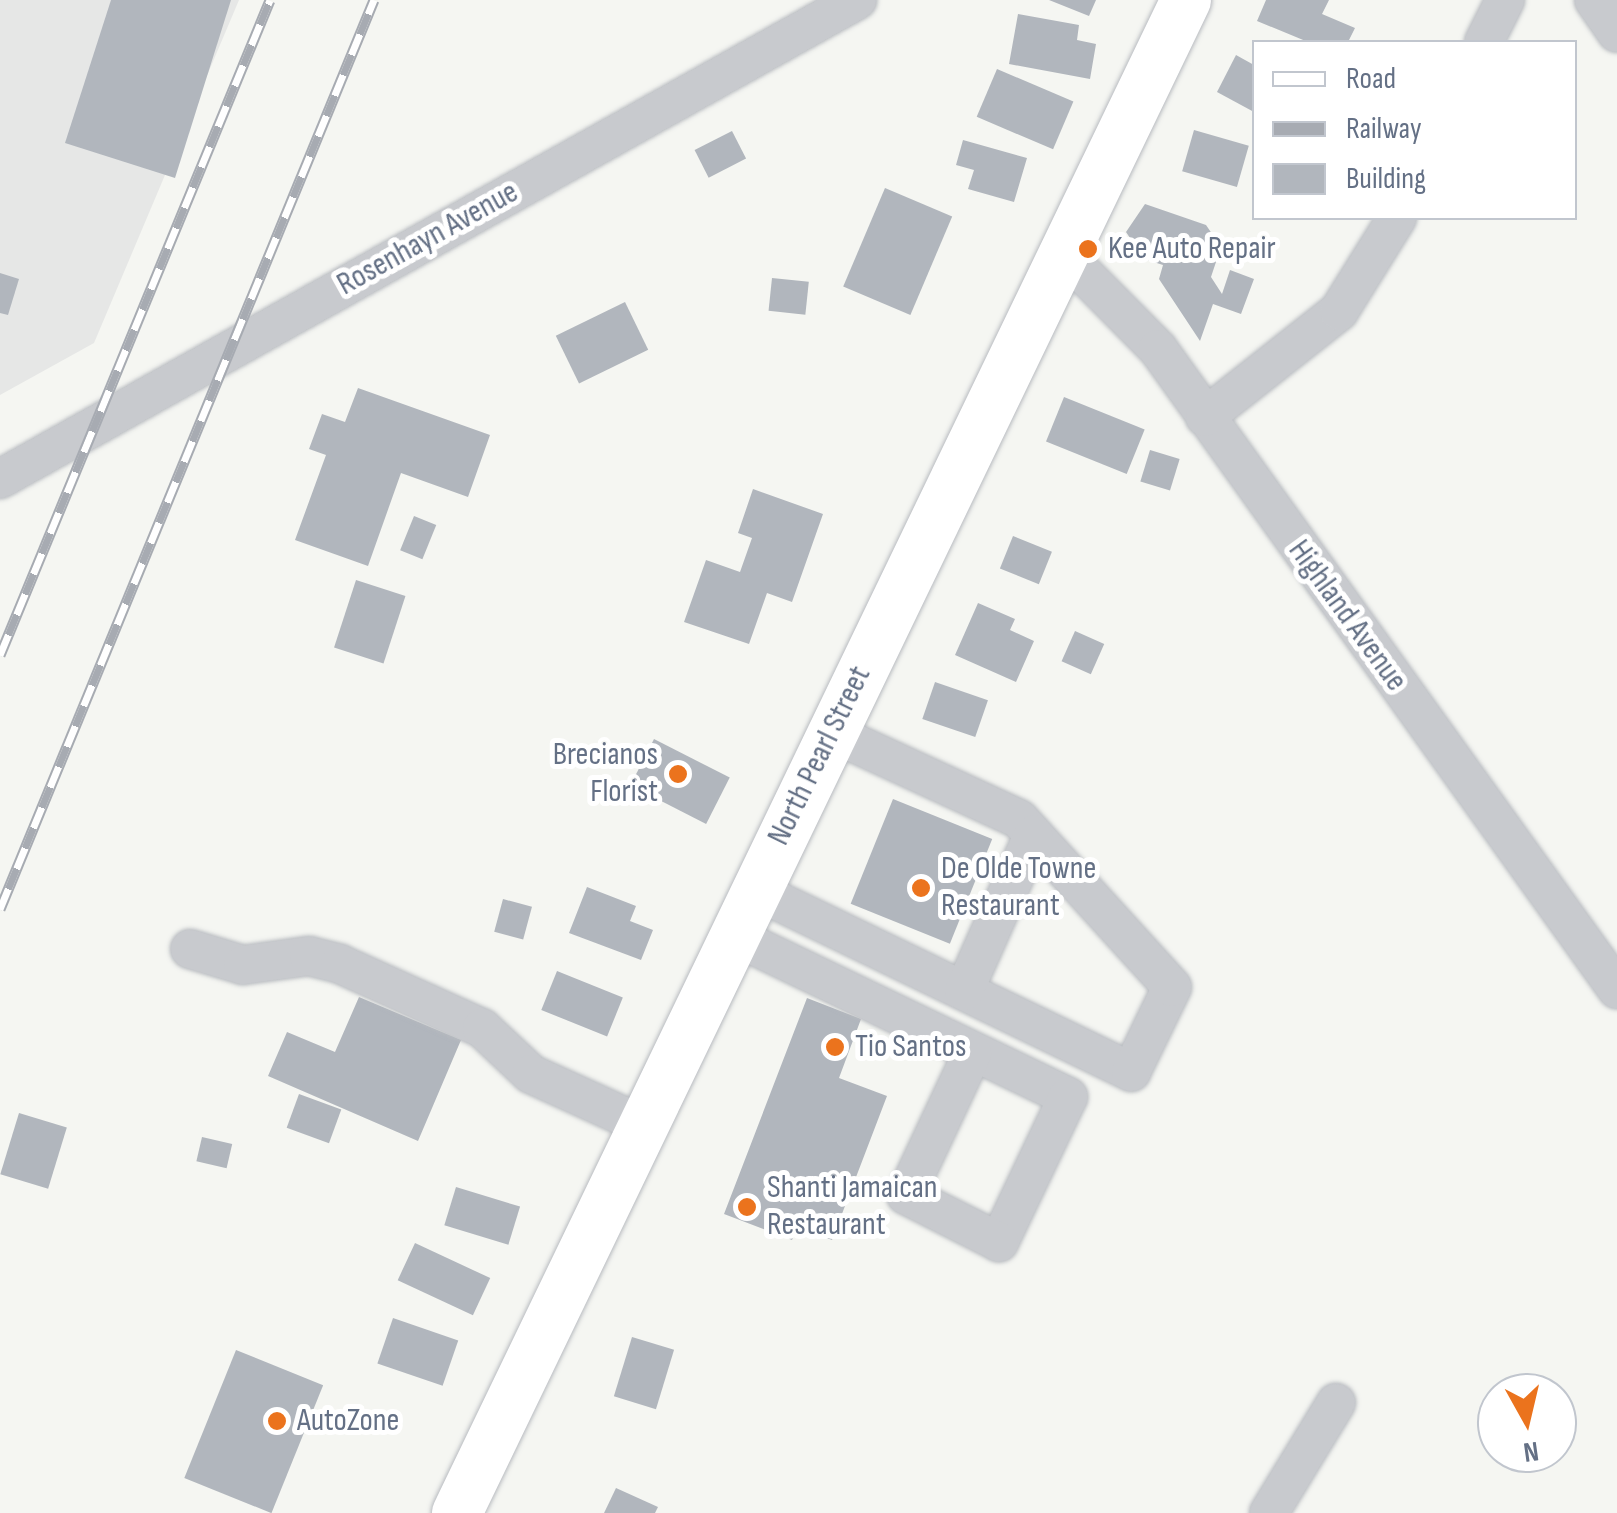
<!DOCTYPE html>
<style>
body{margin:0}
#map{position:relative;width:1617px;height:1513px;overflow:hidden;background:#f5f6f2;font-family:"Sofia Sans Condensed",sans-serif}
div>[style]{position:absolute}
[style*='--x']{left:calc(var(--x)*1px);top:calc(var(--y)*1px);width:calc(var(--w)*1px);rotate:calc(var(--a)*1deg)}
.built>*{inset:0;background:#e6e7e6}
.building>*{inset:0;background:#b1b6bd;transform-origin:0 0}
.roads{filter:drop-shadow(0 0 2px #b8bbc0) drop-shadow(0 0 2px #b8bbc0)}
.minor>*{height:38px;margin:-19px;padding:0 19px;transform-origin:19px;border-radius:19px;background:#c8cace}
.major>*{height:50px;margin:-25px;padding:0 25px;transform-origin:25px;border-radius:25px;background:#fff}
.rail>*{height:11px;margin-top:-5.5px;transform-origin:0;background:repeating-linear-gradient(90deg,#fff 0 22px,#a7abb2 0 44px);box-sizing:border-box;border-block:2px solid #a7abb2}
.dots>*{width:28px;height:28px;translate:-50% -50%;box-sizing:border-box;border:5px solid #fff;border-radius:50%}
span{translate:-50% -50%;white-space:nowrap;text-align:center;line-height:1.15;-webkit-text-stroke:10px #fff;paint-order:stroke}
.street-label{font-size:32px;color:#647085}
.poi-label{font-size:32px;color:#647085}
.left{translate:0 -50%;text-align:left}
.right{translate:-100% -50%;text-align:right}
.legend{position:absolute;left:1252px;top:40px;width:325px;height:180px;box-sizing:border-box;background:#fff;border:2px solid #c1c6ce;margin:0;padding:12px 18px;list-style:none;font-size:30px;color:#647085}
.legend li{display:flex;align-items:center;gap:20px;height:50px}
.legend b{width:50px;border:2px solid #c1c6ce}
.north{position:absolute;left:1477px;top:1373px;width:100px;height:100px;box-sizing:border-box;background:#fff;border:2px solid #c1c6ce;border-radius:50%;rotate:172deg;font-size:28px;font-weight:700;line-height:40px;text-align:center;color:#647085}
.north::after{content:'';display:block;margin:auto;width:35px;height:45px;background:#eb731d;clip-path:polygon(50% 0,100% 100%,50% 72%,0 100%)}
</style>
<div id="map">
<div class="built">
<div style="clip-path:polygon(0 0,239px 0,94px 343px,0 395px)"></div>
</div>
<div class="building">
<div style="clip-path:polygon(111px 0,231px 0,175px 178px,65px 143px)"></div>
<div style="clip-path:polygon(1049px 0,1096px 0,1089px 16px)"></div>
<div style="clip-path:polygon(1266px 0,1329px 0,1322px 14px,1355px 28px,1348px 42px,1308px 42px,1257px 21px)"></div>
<div style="clip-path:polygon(1018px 14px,1079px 25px,1077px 40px,1096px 44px,1090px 79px,1009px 64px)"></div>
<div style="clip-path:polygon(1236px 55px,1254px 65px,1254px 112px,1217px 92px)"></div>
<div style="left:997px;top:69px;width:83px;height:52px;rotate:23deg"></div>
<div style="left:1194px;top:130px;width:57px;height:43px;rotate:16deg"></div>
<div style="left:732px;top:131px;width:31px;height:42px;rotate:63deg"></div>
<div style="clip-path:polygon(963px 140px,1027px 158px,1014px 202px,968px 189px,974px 170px,956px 165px)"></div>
<div style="left:885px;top:188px;width:73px;height:107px;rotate:23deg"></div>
<div style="clip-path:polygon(1145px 204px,1206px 225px,1221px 247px,1211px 277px,1222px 294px,1230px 270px,1254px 279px,1241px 314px,1213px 304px,1200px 341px,1159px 279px,1163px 265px,1144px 259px,1126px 232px)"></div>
<div style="clip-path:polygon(0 273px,19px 279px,8px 315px,0 313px)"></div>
<div style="left:772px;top:278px;width:37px;height:33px;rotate:6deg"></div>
<div style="left:625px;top:302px;width:53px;height:77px;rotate:64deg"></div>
<div style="clip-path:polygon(358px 388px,490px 435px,468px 497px,401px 473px,368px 566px,295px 540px,326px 455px,309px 449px,322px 414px,345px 422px)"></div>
<div style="left:1064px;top:397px;width:87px;height:48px;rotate:22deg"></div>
<div style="left:1150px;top:450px;width:31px;height:33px;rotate:17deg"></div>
<div style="clip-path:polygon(753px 489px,823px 514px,792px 602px,767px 593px,749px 644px,684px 622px,706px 560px,740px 572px,752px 538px,738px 533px)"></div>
<div style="left:414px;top:516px;width:24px;height:37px;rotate:22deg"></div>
<div style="left:1013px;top:536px;width:42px;height:35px;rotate:22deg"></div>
<div style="left:356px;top:580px;width:52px;height:71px;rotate:18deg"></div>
<div style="clip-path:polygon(978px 603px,1015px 619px,1010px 630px,1034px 641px,1016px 682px,955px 655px)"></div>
<div style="left:1075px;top:631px;width:32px;height:33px;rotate:24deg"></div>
<div style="left:935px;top:682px;width:56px;height:39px;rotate:19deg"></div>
<div style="left:654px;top:739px;width:85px;height:52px;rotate:27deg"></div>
<div style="left:893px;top:799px;width:107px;height:113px;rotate:22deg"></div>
<div style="clip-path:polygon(587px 887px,636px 906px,630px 921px,653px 930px,641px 960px,569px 933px)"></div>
<div style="left:503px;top:899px;width:30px;height:34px;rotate:15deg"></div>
<div style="left:557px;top:971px;width:71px;height:42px;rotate:22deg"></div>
<div style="clip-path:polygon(359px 997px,461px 1040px,418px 1141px,268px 1076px,287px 1032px,335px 1052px)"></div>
<div style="clip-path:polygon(807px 998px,861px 1019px,839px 1078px,887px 1096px,832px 1240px,797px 1227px,792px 1240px,724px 1214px)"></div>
<div style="left:299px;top:1094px;width:45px;height:36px;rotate:20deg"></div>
<div style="left:19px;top:1113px;width:50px;height:64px;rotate:17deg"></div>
<div style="left:202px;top:1137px;width:31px;height:25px;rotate:13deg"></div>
<div style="left:456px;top:1187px;width:67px;height:40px;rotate:17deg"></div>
<div style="left:415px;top:1243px;width:83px;height:41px;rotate:25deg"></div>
<div style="left:393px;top:1318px;width:69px;height:48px;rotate:19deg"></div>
<div style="left:632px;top:1337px;width:44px;height:62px;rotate:17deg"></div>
<div style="left:236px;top:1350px;width:94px;height:138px;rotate:22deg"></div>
<div style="clip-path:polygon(616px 1488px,658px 1507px,655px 1513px,604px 1513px)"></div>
</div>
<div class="roads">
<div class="minor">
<div style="--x:1594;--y:0;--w:40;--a:55.1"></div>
<div style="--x:1484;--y:42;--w:47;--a:-63.4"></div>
<div style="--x:1065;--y:255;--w:132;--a:45.3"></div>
<div style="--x:1158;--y:349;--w:788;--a:54.35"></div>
<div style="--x:1205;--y:417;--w:171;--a:-38.3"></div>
<div style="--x:1339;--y:311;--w:110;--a:-58.1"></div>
<div style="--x:0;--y:479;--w:982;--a:-29.2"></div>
<div style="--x:755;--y:890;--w:418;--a:25.8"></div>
<div style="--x:1131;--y:1072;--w:94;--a:-64.2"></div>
<div style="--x:1172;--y:987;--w:227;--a:-132.3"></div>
<div style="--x:1019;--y:819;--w:207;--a:-155.2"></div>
<div style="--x:734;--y:936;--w:371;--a:25.7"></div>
<div style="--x:1068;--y:1097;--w:161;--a:115.4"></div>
<div style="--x:999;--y:1242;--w:104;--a:-153.2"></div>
<div style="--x:906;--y:1195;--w:156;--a:-64.9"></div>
<div style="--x:190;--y:949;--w:55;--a:16.8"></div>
<div style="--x:243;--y:965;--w:67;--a:-7.8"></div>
<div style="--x:309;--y:956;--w:32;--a:14"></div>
<div style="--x:340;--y:964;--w:156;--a:24.3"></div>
<div style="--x:482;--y:1028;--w:67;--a:43.2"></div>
<div style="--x:531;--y:1074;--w:123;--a:24.5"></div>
<div style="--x:964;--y:991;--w:171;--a:-66.1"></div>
<div style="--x:1269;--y:1513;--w:129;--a:-58.7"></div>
</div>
<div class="major">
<div style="--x:457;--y:1513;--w:1679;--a:-64.27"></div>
</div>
</div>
<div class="rail">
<div style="--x:0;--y:655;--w:708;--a:-67.6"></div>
<div style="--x:0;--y:909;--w:983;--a:-67.64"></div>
</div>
<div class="dots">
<div style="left:1088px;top:249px;background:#eb731d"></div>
<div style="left:678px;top:774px;background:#eb731d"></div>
<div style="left:921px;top:888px;background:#eb731d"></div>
<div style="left:835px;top:1047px;background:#eb731d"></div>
<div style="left:747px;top:1207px;background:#eb731d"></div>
<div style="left:277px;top:1421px;background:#eb731d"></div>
</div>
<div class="street-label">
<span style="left:428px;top:239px;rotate:-29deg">Rosenhayn Avenue</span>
<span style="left:1347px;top:616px;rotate:54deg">Highland Avenue</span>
<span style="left:820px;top:756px;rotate:-64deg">North Pearl Street</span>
</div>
<div class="poi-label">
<span class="left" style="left:1108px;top:249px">Kee Auto Repair</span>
<span class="right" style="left:658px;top:774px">Brecianos<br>Florist</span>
<span class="left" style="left:941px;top:888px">De Olde Towne<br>Restaurant</span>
<span class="left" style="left:855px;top:1047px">Tio Santos</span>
<span class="left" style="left:767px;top:1207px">Shanti Jamaican<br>Restaurant</span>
<span class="left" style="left:297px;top:1421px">AutoZone</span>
</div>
<ul class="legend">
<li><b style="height:12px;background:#fff"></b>Road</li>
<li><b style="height:12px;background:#a7abb2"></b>Railway</li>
<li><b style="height:28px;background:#b1b6bd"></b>Building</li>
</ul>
<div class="north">N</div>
</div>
